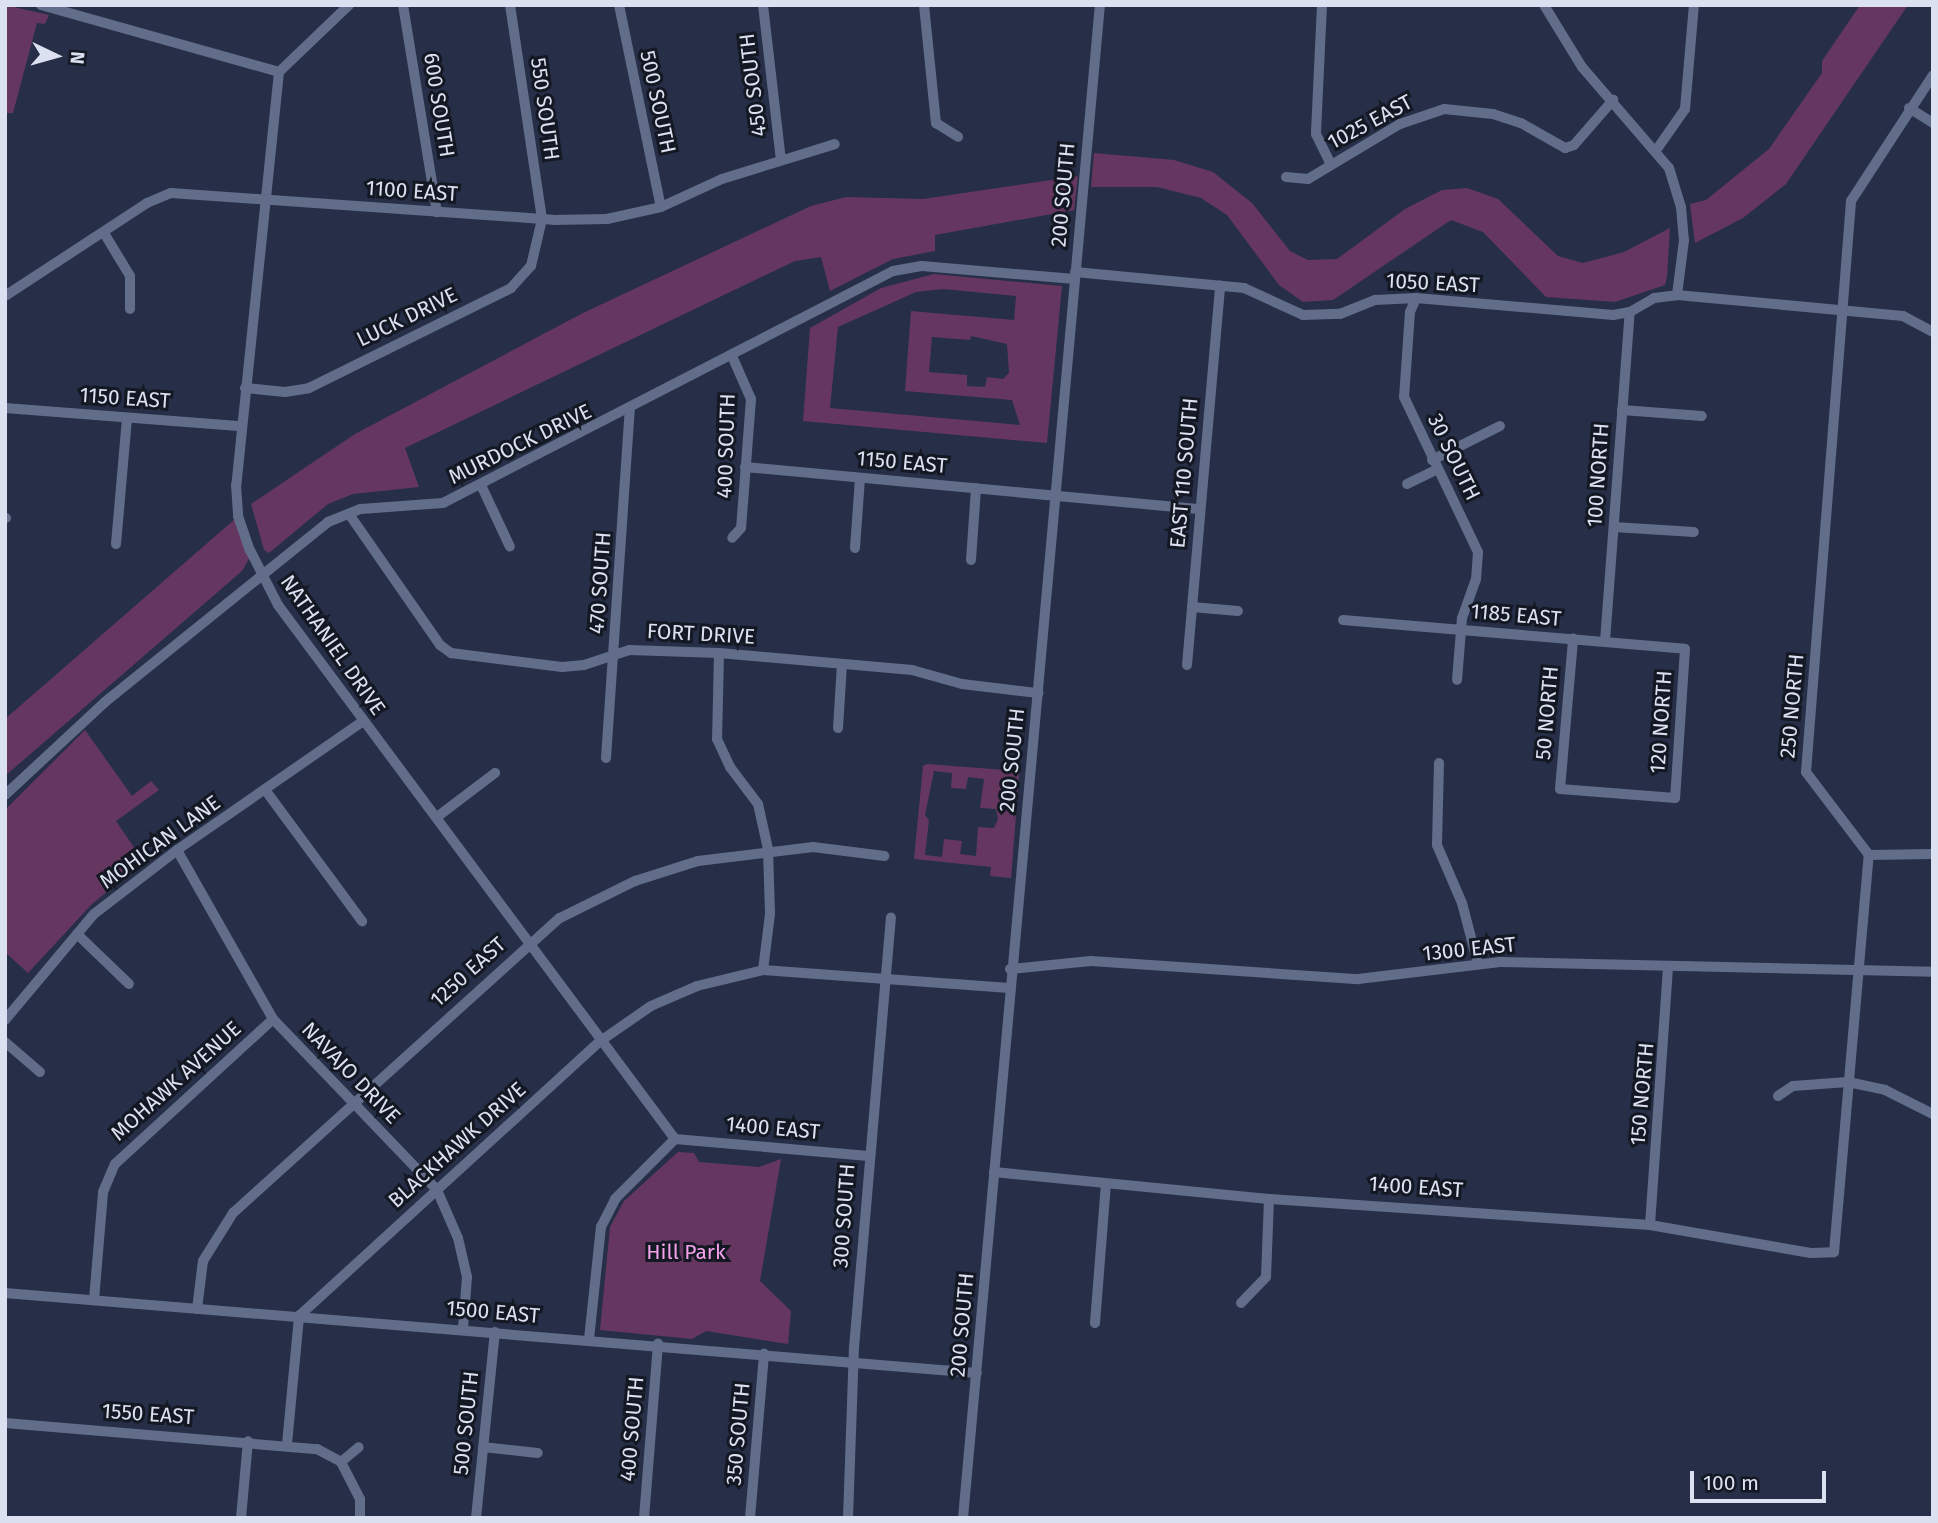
<!DOCTYPE html>
<style>
body{margin:0}
#map{position:relative;width:1938px;height:1523px;overflow:hidden;background:#262f47;font-family:"Fira Sans",sans-serif}
div>[style]{position:absolute}
[style*='--x']{left:calc(var(--x)*1px);top:calc(var(--y)*1px);width:calc(var(--w)*1px);rotate:calc(var(--a)*1deg)}
.green>*{inset:0;background:#653760}
.minor>*{height:10px;margin:-5px;padding:0 5px;transform-origin:5px;border-radius:5px;background:#626d89}
span{translate:-50% -50%;white-space:nowrap;text-align:center;line-height:1.15;-webkit-text-stroke:6px #131822;paint-order:stroke}
.street-label{font-size:21px;color:#dbe1f1}
.park-label{font-size:21px;color:#f4a0ea}
.frame{position:absolute;inset:0;border:7px solid #dbe1f1;pointer-events:none}
.north{position:absolute;left:21px;top:21px;width:70px;height:70px;-webkit-text-stroke:5px #131822;paint-order:stroke;rotate:95deg;font-size:19px;font-weight:700;line-height:28px;text-align:center;color:#dbe1f1}
.north::after{content:'';display:block;margin:auto;width:24px;height:32px;background:#dbe1f1;clip-path:polygon(50% 0,100% 100%,50% 72%,0 100%)}
.scale{position:absolute;left:1690px;top:1471px;width:136px;height:32px;box-sizing:border-box;border:4px solid #dbe1f1;border-top:0;padding-left:9px;font-size:21px;line-height:24px;white-space:nowrap;color:#dbe1f1;-webkit-text-stroke:5px #131822;paint-order:stroke}
</style>
<div id="map">
<div class="green">
<div style="clip-path:polygon(5px 5px,49px 15px,45px 24px,37px 23px,13px 113px,5px 113px)"></div>
<div style="clip-path:polygon(1860px 5px,1908px 5px,1786px 184px,1743px 218px,1695px 243px,1690px 204px,1706px 200px,1769px 149px,1822px 73px,1822px 61px)"></div>
<div style="clip-path:polygon(1094px 153px,1174px 160px,1213px 172px,1252px 203px,1290px 251px,1308px 260px,1337px 259px,1405px 209px,1442px 190px,1467px 188px,1498px 199px,1558px 256px,1583px 263px,1624px 252px,1670px 228px,1667px 277px,1665px 285px,1615px 302px,1546px 297px,1483px 232px,1451px 220px,1333px 300px,1303px 302px,1279px 285px,1227px 215px,1201px 198px,1157px 187px,1091px 187px)"></div>
<div style="clip-path:polygon(1078px 176px,1074px 210px,935px 235px,935px 251px,893px 259px,830px 291px,821px 257px,795px 261px,405px 448px,419px 487px,353px 494px,328px 504px,269px 553px,264px 550px,251px 504px,355px 434px,583px 313px,811px 206px,846px 197px,923px 199px)"></div>
<div style="clip-path:polygon(evenodd,934px 274px,1062px 286px,1047px 443px,803px 421px,810px 328px,881px 288px,934px 274px,943px 289px,1016px 296px,1014px 320px,911px 311px,905px 391px,1012px 400px,1020px 425px,830px 408px,838px 327px,916px 292px,943px 289px,934px 274px,971px 336px,1007px 344px,1009px 373px,1003px 379px,987px 377px,985px 387px,967px 386px,967px 375px,929px 372px,932px 337px,970px 340px,971px 336px)"></div>
<div style="clip-path:polygon(235px 519px,250px 557px,242px 571px,5px 776px,5px 719px)"></div>
<div style="clip-path:polygon(85px 730px,132px 796px,151px 781px,159px 790px,116px 821px,144px 862px,92px 904px,28px 973px,5px 952px,5px 810px)"></div>
<div style="clip-path:polygon(evenodd,927px 764px,1005px 770px,1006px 764px,1020px 765px,1011px 878px,990px 876px,991px 867px,914px 859px,923px 766px,927px 764px,934px 771px,952px 773px,951px 788px,966px 789px,968px 777px,984px 779px,980px 808px,996px 809px,998px 819px,994px 828px,978px 827px,976px 856px,960px 854px,962px 841px,944px 839px,942px 857px,925px 855px,929px 820px,925px 815px,934px 771px)"></div>
<div style="clip-path:polygon(678px 1152px,694px 1153px,699px 1162px,759px 1167px,781px 1159px,760px 1281px,791px 1311px,788px 1344px,706px 1331px,692px 1339px,600px 1330px,610px 1227px,624px 1201px)"></div>
</div>
<div class="minor">
<div style="--x:41;--y:5;--w:247;--a:15.7"></div>
<div style="--x:403;--y:5;--w:210;--a:80.7"></div>
<div style="--x:619;--y:5;--w:206;--a:78.3"></div>
<div style="--x:763;--y:5;--w:156;--a:83.4"></div>
<div style="--x:924;--y:5;--w:119;--a:84.2"></div>
<div style="--x:936;--y:123;--w:26;--a:32"></div>
<div style="--x:1322;--y:5;--w:129;--a:92.7"></div>
<div style="--x:1316;--y:134;--w:34;--a:64"></div>
<div style="--x:1544;--y:5;--w:73;--a:58.5"></div>
<div style="--x:1582;--y:67;--w:133;--a:49.3"></div>
<div style="--x:1669;--y:168;--w:41;--a:72.9"></div>
<div style="--x:1681;--y:207;--w:33;--a:85"></div>
<div style="--x:1684;--y:240;--w:55;--a:97.3"></div>
<div style="--x:279;--y:72;--w:415;--a:95.9"></div>
<div style="--x:236;--y:485;--w:31;--a:86"></div>
<div style="--x:238;--y:516;--w:36;--a:71"></div>
<div style="--x:250;--y:550;--w:62;--a:63"></div>
<div style="--x:278;--y:605;--w:665;--a:53.37"></div>
<div style="--x:279;--y:72;--w:97;--a:-43.7"></div>
<div style="--x:1909;--y:108;--w:28;--a:32"></div>
<div style="--x:1657;--y:149;--w:49;--a:-55"></div>
<div style="--x:1685;--y:109;--w:104;--a:-85.1"></div>
<div style="--x:1286;--y:177;--w:22;--a:5"></div>
<div style="--x:1308;--y:179;--w:107;--a:-30.9"></div>
<div style="--x:1400;--y:124;--w:46;--a:-18.8"></div>
<div style="--x:1444;--y:109;--w:49;--a:5.8"></div>
<div style="--x:1493;--y:114;--w:29;--a:18"></div>
<div style="--x:1521;--y:123;--w:51;--a:29.6"></div>
<div style="--x:1565;--y:148;--w:9;--a:-18"></div>
<div style="--x:1574;--y:145;--w:60;--a:-49.1"></div>
<div style="--x:104;--y:233;--w:50;--a:58.8"></div>
<div style="--x:130;--y:276;--w:33;--a:90"></div>
<div style="--x:1075;--y:272;--w:170;--a:5.4"></div>
<div style="--x:1244;--y:288;--w:65;--a:24.6"></div>
<div style="--x:1303;--y:315;--w:37;--a:-2"></div>
<div style="--x:1340;--y:314;--w:38;--a:-22"></div>
<div style="--x:1375;--y:300;--w:41;--a:-2.8"></div>
<div style="--x:1416;--y:298;--w:198;--a:4.9"></div>
<div style="--x:1613;--y:315;--w:17;--a:-10"></div>
<div style="--x:1630;--y:312;--w:28;--a:-30"></div>
<div style="--x:1654;--y:298;--w:23;--a:-7"></div>
<div style="--x:1677;--y:295;--w:227;--a:5.3"></div>
<div style="--x:1903;--y:316;--w:34;--a:28"></div>
<div style="--x:5;--y:296;--w:170;--a:-33.2"></div>
<div style="--x:147;--y:203;--w:26;--a:-23"></div>
<div style="--x:171;--y:193;--w:383;--a:4"></div>
<div style="--x:553;--y:220;--w:54;--a:-1.1"></div>
<div style="--x:607;--y:219;--w:55;--a:-12.5"></div>
<div style="--x:661;--y:207;--w:67;--a:-24.7"></div>
<div style="--x:722;--y:179;--w:118;--a:-17.2"></div>
<div style="--x:1416;--y:298;--w:15;--a:113"></div>
<div style="--x:1410;--y:312;--w:85;--a:94"></div>
<div style="--x:1404;--y:397;--w:172;--a:64.5"></div>
<div style="--x:1478;--y:552;--w:27;--a:94"></div>
<div style="--x:1476;--y:579;--w:41;--a:109.7"></div>
<div style="--x:1462;--y:618;--w:62;--a:94.6"></div>
<div style="--x:732;--y:356;--w:47;--a:66.2"></div>
<div style="--x:751;--y:399;--w:129;--a:94.4"></div>
<div style="--x:741;--y:528;--w:13;--a:132"></div>
<div style="--x:245;--y:388;--w:40;--a:5.7"></div>
<div style="--x:285;--y:392;--w:24;--a:-9"></div>
<div style="--x:309;--y:388;--w:225;--a:-26.3"></div>
<div style="--x:511;--y:288;--w:30;--a:-48"></div>
<div style="--x:531;--y:266;--w:48;--a:-76.8"></div>
<div style="--x:542;--y:219;--w:216;--a:-98.5"></div>
<div style="--x:5;--y:408;--w:237;--a:4.4"></div>
<div style="--x:1622;--y:410;--w:80;--a:4.3"></div>
<div style="--x:1432;--y:460;--w:76;--a:-26.6"></div>
<div style="--x:745;--y:467;--w:457;--a:5.3"></div>
<div style="--x:1407;--y:484;--w:32;--a:-26"></div>
<div style="--x:481;--y:485;--w:68;--a:64.9"></div>
<div style="--x:349;--y:514;--w:160;--a:55.2"></div>
<div style="--x:440;--y:645;--w:14;--a:36"></div>
<div style="--x:451;--y:653;--w:112;--a:7.2"></div>
<div style="--x:562;--y:667;--w:22;--a:-5"></div>
<div style="--x:584;--y:665;--w:47;--a:-18.4"></div>
<div style="--x:629;--y:650;--w:90;--a:1.9"></div>
<div style="--x:719;--y:653;--w:194;--a:5"></div>
<div style="--x:912;--y:670;--w:52;--a:15.6"></div>
<div style="--x:962;--y:684;--w:77;--a:6.8"></div>
<div style="--x:5;--y:518;--w:1;--a:0"></div>
<div style="--x:1614;--y:527;--w:80;--a:3.6"></div>
<div style="--x:116;--y:544;--w:126;--a:-85"></div>
<div style="--x:855;--y:548;--w:70;--a:-85.9"></div>
<div style="--x:971;--y:560;--w:72;--a:-86"></div>
<div style="--x:1192;--y:607;--w:46;--a:5"></div>
<div style="--x:1343;--y:620;--w:343;--a:4.8"></div>
<div style="--x:1685;--y:649;--w:149;--a:93.8"></div>
<div style="--x:1675;--y:798;--w:115;--a:-175.5"></div>
<div style="--x:1560;--y:789;--w:151;--a:-85"></div>
<div style="--x:1605;--y:641;--w:330;--a:-85.7"></div>
<div style="--x:719;--y:653;--w:86;--a:91.3"></div>
<div style="--x:717;--y:739;--w:31;--a:65"></div>
<div style="--x:730;--y:767;--w:46;--a:52.9"></div>
<div style="--x:758;--y:804;--w:46;--a:77.5"></div>
<div style="--x:768;--y:849;--w:65;--a:88.2"></div>
<div style="--x:770;--y:914;--w:56;--a:97.1"></div>
<div style="--x:1187;--y:665;--w:381;--a:-85"></div>
<div style="--x:838;--y:728;--w:64;--a:-86.4"></div>
<div style="--x:606;--y:758;--w:349;--a:-86.1"></div>
<div style="--x:1439;--y:763;--w:82;--a:91.4"></div>
<div style="--x:1437;--y:845;--w:63;--a:66.7"></div>
<div style="--x:1462;--y:903;--w:63;--a:75.3"></div>
<div style="--x:266;--y:791;--w:162;--a:53.6"></div>
<div style="--x:5;--y:795;--w:137;--a:-42.9"></div>
<div style="--x:105;--y:702;--w:287;--a:-38.9"></div>
<div style="--x:328;--y:522;--w:35;--a:-22"></div>
<div style="--x:361;--y:509;--w:82;--a:-4.2"></div>
<div style="--x:443;--y:503;--w:506;--a:-27.27"></div>
<div style="--x:893;--y:271;--w:29;--a:-10"></div>
<div style="--x:922;--y:266;--w:153;--a:4.9"></div>
<div style="--x:437;--y:817;--w:73;--a:-37.2"></div>
<div style="--x:177;--y:850;--w:194;--a:60.4"></div>
<div style="--x:273;--y:1019;--w:237;--a:46.2"></div>
<div style="--x:437;--y:1190;--w:52;--a:66.4"></div>
<div style="--x:458;--y:1238;--w:40;--a:77"></div>
<div style="--x:467;--y:1277;--w:51;--a:94.5"></div>
<div style="--x:1869;--y:855;--w:64;--a:-0.9"></div>
<div style="--x:77;--y:934;--w:72;--a:43.9"></div>
<div style="--x:1010;--y:969;--w:81;--a:-5.6"></div>
<div style="--x:1091;--y:961;--w:268;--a:3.9"></div>
<div style="--x:1358;--y:979;--w:143;--a:-6.8"></div>
<div style="--x:1500;--y:962;--w:433;--a:1.3"></div>
<div style="--x:5;--y:1020;--w:138;--a:-50"></div>
<div style="--x:94;--y:914;--w:105;--a:-37.6"></div>
<div style="--x:177;--y:850;--w:225;--a:-34.7"></div>
<div style="--x:5;--y:1042;--w:46;--a:40.6"></div>
<div style="--x:1778;--y:1096;--w:18;--a:-34"></div>
<div style="--x:1793;--y:1086;--w:55;--a:-4.2"></div>
<div style="--x:1848;--y:1082;--w:38;--a:12"></div>
<div style="--x:1885;--y:1090;--w:54;--a:26.6"></div>
<div style="--x:675;--y:1139;--w:194;--a:5"></div>
<div style="--x:994;--y:1172;--w:276;--a:5.6"></div>
<div style="--x:1269;--y:1199;--w:382;--a:3.9"></div>
<div style="--x:1650;--y:1225;--w:163;--a:9.9"></div>
<div style="--x:1811;--y:1253;--w:23;--a:-2"></div>
<div style="--x:1834;--y:1252;--w:399;--a:-85"></div>
<div style="--x:1869;--y:855;--w:104;--a:-127.2"></div>
<div style="--x:1806;--y:772;--w:573;--a:-85.49"></div>
<div style="--x:1851;--y:201;--w:150;--a:-56.9"></div>
<div style="--x:1650;--y:1225;--w:260;--a:-86"></div>
<div style="--x:5;--y:1293;--w:975;--a:4.71"></div>
<div style="--x:94;--y:1300;--w:108;--a:-85.2"></div>
<div style="--x:103;--y:1192;--w:30;--a:-67"></div>
<div style="--x:115;--y:1164;--w:214;--a:-42.5"></div>
<div style="--x:1241;--y:1303;--w:36;--a:-46"></div>
<div style="--x:1266;--y:1277;--w:78;--a:-87.8"></div>
<div style="--x:197;--y:1309;--w:48;--a:-82.9"></div>
<div style="--x:203;--y:1261;--w:57;--a:-58"></div>
<div style="--x:233;--y:1213;--w:440;--a:-42.1"></div>
<div style="--x:560;--y:918;--w:84;--a:-26.3"></div>
<div style="--x:635;--y:881;--w:66;--a:-17.6"></div>
<div style="--x:698;--y:861;--w:116;--a:-6.9"></div>
<div style="--x:813;--y:847;--w:72;--a:7.2"></div>
<div style="--x:1095;--y:1323;--w:140;--a:-85.5"></div>
<div style="--x:589;--y:1339;--w:113;--a:-83.9"></div>
<div style="--x:601;--y:1227;--w:31;--a:-63"></div>
<div style="--x:615;--y:1199;--w:85;--a:-45"></div>
<div style="--x:5;--y:1423;--w:313;--a:4.8"></div>
<div style="--x:317;--y:1449;--w:27;--a:28"></div>
<div style="--x:341;--y:1462;--w:42;--a:62.8"></div>
<div style="--x:360;--y:1499;--w:19;--a:90"></div>
<div style="--x:287;--y:1444;--w:129;--a:-84.6"></div>
<div style="--x:299;--y:1316;--w:406;--a:-42.4"></div>
<div style="--x:599;--y:1042;--w:63;--a:-34.7"></div>
<div style="--x:651;--y:1006;--w:50;--a:-23.5"></div>
<div style="--x:697;--y:986;--w:68;--a:-13.6"></div>
<div style="--x:763;--y:970;--w:247;--a:4.2"></div>
<div style="--x:483;--y:1447;--w:55;--a:6.2"></div>
<div style="--x:341;--y:1462;--w:23;--a:-40"></div>
<div style="--x:241;--y:1518;--w:77;--a:-84.8"></div>
<div style="--x:476;--y:1518;--w:187;--a:-84.2"></div>
<div style="--x:644;--y:1518;--w:175;--a:-85.4"></div>
<div style="--x:750;--y:1518;--w:165;--a:-85.1"></div>
<div style="--x:848;--y:1518;--w:170;--a:-88"></div>
<div style="--x:854;--y:1348;--w:432;--a:-85.1"></div>
<div style="--x:963;--y:1518;--w:1519;--a:-84.83"></div>
</div>
<div class="street-label">
<span style="left:753px;top:85px;rotate:-97deg">450 SOUTH</span>
<span style="left:658px;top:102px;rotate:78deg">500 SOUTH</span>
<span style="left:439px;top:105px;rotate:81deg">600 SOUTH</span>
<span style="left:545px;top:109px;rotate:82deg">550 SOUTH</span>
<span style="left:1370px;top:122px;rotate:-28deg">1025 EAST</span>
<span style="left:412px;top:191px;rotate:4deg">1100 EAST</span>
<span style="left:1063px;top:195px;rotate:-85deg">200 SOUTH</span>
<span style="left:1433px;top:283px;rotate:3deg">1050 EAST</span>
<span style="left:407px;top:317px;rotate:-26deg">LUCK DRIVE</span>
<span style="left:125px;top:398px;rotate:4deg">1150 EAST</span>
<span style="left:520px;top:444px;rotate:-26deg">MURDOCK DRIVE</span>
<span style="left:726px;top:446px;rotate:-88deg">400 SOUTH</span>
<span style="left:1454px;top:457px;rotate:64deg">30 SOUTH</span>
<span style="left:902px;top:462px;rotate:5deg">1150 EAST</span>
<span style="left:1184px;top:473px;rotate:-85deg">EAST 110 SOUTH</span>
<span style="left:1598px;top:475px;rotate:-86deg">100 NORTH</span>
<span style="left:600px;top:583px;rotate:-86deg">470 SOUTH</span>
<span style="left:1516px;top:615px;rotate:5deg">1185 EAST</span>
<span style="left:701px;top:634px;rotate:3deg">FORT DRIVE</span>
<span style="left:333px;top:645px;rotate:55deg">NATHANIEL DRIVE</span>
<span style="left:1792px;top:706px;rotate:-85deg">250 NORTH</span>
<span style="left:1547px;top:713px;rotate:-85deg">50 NORTH</span>
<span style="left:1661px;top:722px;rotate:-86deg">120 NORTH</span>
<span style="left:1012px;top:760px;rotate:-84deg">200 SOUTH</span>
<span style="left:160px;top:842px;rotate:-36deg">MOHICAN LANE</span>
<span style="left:1469px;top:949px;rotate:-6deg">1300 EAST</span>
<span style="left:468px;top:972px;rotate:-42deg">1250 EAST</span>
<span style="left:351px;top:1073px;rotate:46deg">NAVAJO DRIVE</span>
<span style="left:176px;top:1081px;rotate:-42deg">MOHAWK AVENUE</span>
<span style="left:1642px;top:1094px;rotate:-85deg">150 NORTH</span>
<span style="left:773px;top:1128px;rotate:5deg">1400 EAST</span>
<span style="left:457px;top:1145px;rotate:-42deg">BLACKHAWK DRIVE</span>
<span style="left:1416px;top:1187px;rotate:4deg">1400 EAST</span>
<span style="left:844px;top:1216px;rotate:-86deg">300 SOUTH</span>
<span style="left:493px;top:1312px;rotate:5deg">1500 EAST</span>
<span style="left:962px;top:1325px;rotate:-85deg">200 SOUTH</span>
<span style="left:148px;top:1414px;rotate:4deg">1550 EAST</span>
<span style="left:466px;top:1423px;rotate:-84deg">500 SOUTH</span>
<span style="left:632px;top:1429px;rotate:-85deg">400 SOUTH</span>
<span style="left:738px;top:1434px;rotate:-85deg">350 SOUTH</span>
</div>
<div class="park-label">
<span style="left:686px;top:1252px">Hill Park</span>
</div>
<div class="frame"></div>
<div class="north">N</div>
<div class="scale">100 m</div>
</div>
